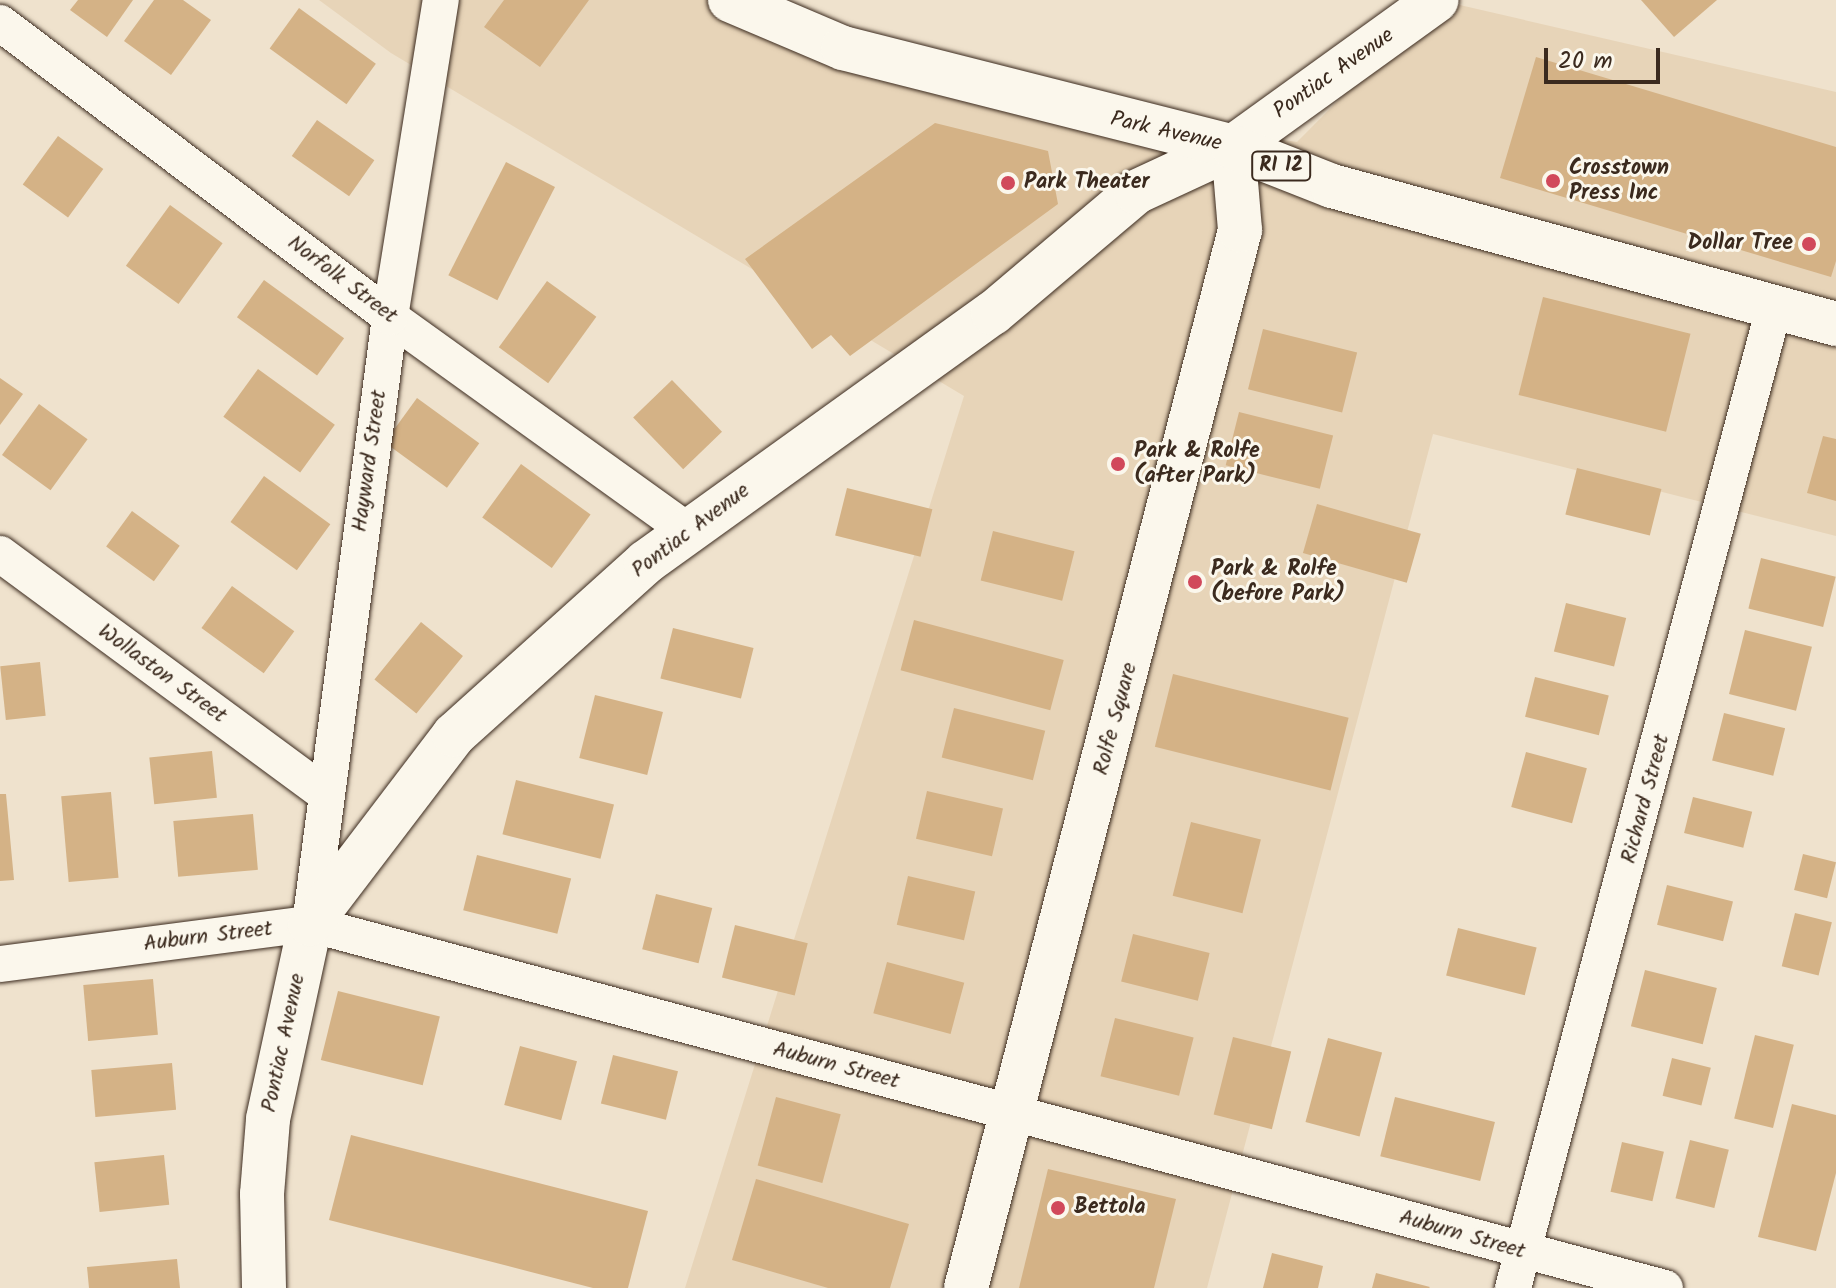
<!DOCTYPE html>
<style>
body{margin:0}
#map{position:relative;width:1836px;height:1288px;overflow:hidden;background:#efe2cd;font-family:Kalam,sans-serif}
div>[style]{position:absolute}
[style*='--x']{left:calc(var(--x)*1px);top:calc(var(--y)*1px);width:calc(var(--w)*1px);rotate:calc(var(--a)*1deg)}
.built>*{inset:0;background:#e7d4b8}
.building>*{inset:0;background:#d4b286;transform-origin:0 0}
.roads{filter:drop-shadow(0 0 2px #3b2a1e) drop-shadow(0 0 2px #3b2a1e)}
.street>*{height:36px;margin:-18px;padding:0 18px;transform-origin:18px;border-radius:18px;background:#fbf7ec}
.secondary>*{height:44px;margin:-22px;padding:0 22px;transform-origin:22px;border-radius:22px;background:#fbf7ec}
.primary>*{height:44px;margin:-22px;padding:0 22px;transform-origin:22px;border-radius:22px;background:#fbf7ec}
.dots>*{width:22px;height:22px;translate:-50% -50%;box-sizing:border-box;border:4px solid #fbf7ec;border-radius:50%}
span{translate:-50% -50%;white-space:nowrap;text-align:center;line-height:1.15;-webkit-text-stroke:6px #fbf7ec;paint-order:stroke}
.shield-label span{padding:2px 6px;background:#fbf7ec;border:2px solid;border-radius:6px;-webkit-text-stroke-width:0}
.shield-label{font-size:20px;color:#3b2a1e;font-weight:700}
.street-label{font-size:22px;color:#3b2a1e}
.poi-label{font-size:22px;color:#3b2a1e;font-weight:700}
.left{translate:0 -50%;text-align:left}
.right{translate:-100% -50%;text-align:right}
.scale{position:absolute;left:1544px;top:48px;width:116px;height:36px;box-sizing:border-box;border:4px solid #3b2a1e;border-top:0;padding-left:10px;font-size:24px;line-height:28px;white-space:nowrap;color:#3b2a1e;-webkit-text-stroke:6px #fbf7ec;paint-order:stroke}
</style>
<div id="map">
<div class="built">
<div style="clip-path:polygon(319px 0,775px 0,929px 84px,1297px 142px,1438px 0,1836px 92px,1836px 536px,1433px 434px,1207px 1288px,685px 1288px,964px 396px,391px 53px)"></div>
</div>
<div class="building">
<div style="clip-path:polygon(78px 0,133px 0,107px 37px,70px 10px)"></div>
<div style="clip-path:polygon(154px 0,183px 0,211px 20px,171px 75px,124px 41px)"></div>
<div style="clip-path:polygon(504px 0,589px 0,540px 67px,484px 27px)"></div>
<div style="clip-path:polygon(1641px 0,1717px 0,1674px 37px)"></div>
<div style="left:299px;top:8px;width:95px;height:50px;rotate:36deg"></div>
<div style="clip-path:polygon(1536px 57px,1836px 147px,1836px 261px,1831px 277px,1500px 178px)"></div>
<div style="left:317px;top:120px;width:70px;height:44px;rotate:35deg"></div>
<div style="clip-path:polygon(935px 123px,1048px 151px,1058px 204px,850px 356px,831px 335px,812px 349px,745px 259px)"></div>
<div style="left:58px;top:136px;width:56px;height:60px;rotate:36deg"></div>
<div style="left:506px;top:162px;width:55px;height:127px;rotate:27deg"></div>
<div style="left:170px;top:205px;width:65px;height:75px;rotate:36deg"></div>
<div style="left:264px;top:280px;width:99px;height:46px;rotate:36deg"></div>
<div style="left:547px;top:281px;width:61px;height:82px;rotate:36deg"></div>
<div style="left:1543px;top:297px;width:152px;height:101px;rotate:14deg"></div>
<div style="left:1263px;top:329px;width:97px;height:62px;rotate:14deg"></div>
<div style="left:258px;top:369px;width:95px;height:59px;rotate:36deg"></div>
<div style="clip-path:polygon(0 378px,23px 394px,0 425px)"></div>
<div style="left:672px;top:380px;width:72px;height:54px;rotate:46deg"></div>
<div style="left:417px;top:398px;width:77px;height:55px;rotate:36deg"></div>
<div style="left:39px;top:404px;width:60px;height:63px;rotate:36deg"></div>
<div style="left:1239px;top:412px;width:97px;height:55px;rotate:14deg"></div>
<div style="clip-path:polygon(1823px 436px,1836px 439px,1836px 501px,1807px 493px)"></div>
<div style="left:521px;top:464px;width:86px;height:66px;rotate:36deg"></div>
<div style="left:1577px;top:468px;width:87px;height:48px;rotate:14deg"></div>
<div style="left:264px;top:476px;width:82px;height:57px;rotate:36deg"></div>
<div style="left:847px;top:488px;width:88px;height:49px;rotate:14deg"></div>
<div style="left:1317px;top:504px;width:108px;height:51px;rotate:16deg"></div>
<div style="left:132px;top:511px;width:59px;height:44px;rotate:36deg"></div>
<div style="left:993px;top:531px;width:84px;height:51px;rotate:14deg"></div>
<div style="left:1761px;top:558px;width:77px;height:52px;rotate:14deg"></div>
<div style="left:232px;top:586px;width:77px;height:52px;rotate:36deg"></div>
<div style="left:1566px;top:603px;width:62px;height:50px;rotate:14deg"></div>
<div style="left:914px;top:620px;width:155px;height:52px;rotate:15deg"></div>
<div style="left:421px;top:622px;width:54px;height:74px;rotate:39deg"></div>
<div style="left:673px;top:628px;width:83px;height:52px;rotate:14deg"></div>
<div style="left:1745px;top:630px;width:69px;height:66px;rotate:14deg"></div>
<div style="left:40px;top:662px;width:54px;height:40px;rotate:84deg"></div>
<div style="left:1173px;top:674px;width:181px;height:75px;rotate:14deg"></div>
<div style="left:1535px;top:677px;width:76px;height:41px;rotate:14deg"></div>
<div style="left:595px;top:695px;width:70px;height:65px;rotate:14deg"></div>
<div style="left:954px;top:708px;width:94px;height:51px;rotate:14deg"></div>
<div style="left:1724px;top:713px;width:63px;height:49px;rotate:14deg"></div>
<div style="left:212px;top:751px;width:47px;height:63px;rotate:84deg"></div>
<div style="left:1526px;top:752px;width:63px;height:57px;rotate:15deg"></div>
<div style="left:516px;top:780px;width:101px;height:56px;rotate:14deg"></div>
<div style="left:927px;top:791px;width:78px;height:49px;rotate:13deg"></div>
<div style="left:111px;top:792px;width:86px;height:50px;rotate:85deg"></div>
<div style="clip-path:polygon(0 794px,6px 794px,14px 880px,0 881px)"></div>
<div style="left:1693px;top:797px;width:61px;height:37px;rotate:14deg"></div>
<div style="left:253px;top:814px;width:56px;height:80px;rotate:85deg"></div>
<div style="left:1191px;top:822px;width:72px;height:76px;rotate:14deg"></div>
<div style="left:1803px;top:854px;width:34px;height:37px;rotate:14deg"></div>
<div style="left:477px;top:855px;width:97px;height:57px;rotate:14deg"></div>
<div style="left:908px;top:876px;width:69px;height:50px;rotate:13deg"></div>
<div style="left:1667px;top:885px;width:68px;height:41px;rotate:14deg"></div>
<div style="left:656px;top:894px;width:58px;height:57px;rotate:14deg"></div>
<div style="left:1795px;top:913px;width:38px;height:55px;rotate:14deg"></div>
<div style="left:735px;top:925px;width:75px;height:54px;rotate:14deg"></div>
<div style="left:1458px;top:928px;width:81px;height:49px;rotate:14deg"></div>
<div style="left:1133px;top:934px;width:79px;height:49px;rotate:14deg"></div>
<div style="left:887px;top:962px;width:80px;height:53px;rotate:15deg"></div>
<div style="left:1645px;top:970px;width:74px;height:58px;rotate:14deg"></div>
<div style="left:153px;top:979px;width:56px;height:70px;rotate:85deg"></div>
<div style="left:338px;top:991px;width:105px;height:71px;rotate:14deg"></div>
<div style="left:1115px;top:1018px;width:81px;height:60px;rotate:14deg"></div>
<div style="left:1755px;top:1035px;width:40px;height:86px;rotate:14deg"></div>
<div style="left:1233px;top:1037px;width:60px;height:80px;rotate:14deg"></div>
<div style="left:1328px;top:1038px;width:56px;height:87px;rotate:15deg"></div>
<div style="left:520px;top:1046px;width:59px;height:61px;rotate:15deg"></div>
<div style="left:613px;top:1055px;width:67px;height:50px;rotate:14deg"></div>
<div style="left:1672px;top:1058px;width:40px;height:39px;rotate:14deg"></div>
<div style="left:172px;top:1063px;width:47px;height:81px;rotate:85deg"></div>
<div style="left:776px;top:1097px;width:67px;height:71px;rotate:15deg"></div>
<div style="left:1395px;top:1097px;width:103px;height:61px;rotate:14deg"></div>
<div style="clip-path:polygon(1792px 1104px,1836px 1115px,1836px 1173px,1816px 1251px,1758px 1237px)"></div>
<div style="clip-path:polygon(351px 1135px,648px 1211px,628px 1288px,593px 1288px,329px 1220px)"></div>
<div style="left:1690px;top:1140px;width:40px;height:60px;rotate:14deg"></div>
<div style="left:1622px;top:1142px;width:43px;height:51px;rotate:13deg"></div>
<div style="left:164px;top:1155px;width:50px;height:70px;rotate:84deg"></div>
<div style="clip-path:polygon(1048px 1169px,1176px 1199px,1154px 1288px,1019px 1288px)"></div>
<div style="clip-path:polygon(756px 1179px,909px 1224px,890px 1288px,828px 1288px,732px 1260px)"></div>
<div style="clip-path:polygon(1272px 1253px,1323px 1266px,1318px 1288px,1263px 1288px)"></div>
<div style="clip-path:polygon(177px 1259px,180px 1288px,89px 1288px,87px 1267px)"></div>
<div style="clip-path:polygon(1376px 1273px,1430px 1287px,1429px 1288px,1372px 1288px)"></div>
</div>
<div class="roads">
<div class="street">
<div style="--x:0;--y:23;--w:488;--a:37"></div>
<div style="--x:390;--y:317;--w:367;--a:35.7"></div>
<div style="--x:0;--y:554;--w:403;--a:36.4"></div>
<div style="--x:310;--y:924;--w:612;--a:-82.49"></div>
<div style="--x:390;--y:317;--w:321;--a:-80.9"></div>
<div style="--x:0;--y:964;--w:313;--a:-7.4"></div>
<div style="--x:310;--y:924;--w:1403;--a:15.04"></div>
<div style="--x:1513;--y:1288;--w:1014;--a:-75.09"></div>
</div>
<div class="secondary">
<div style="--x:264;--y:1288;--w:94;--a:-91.2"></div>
<div style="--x:262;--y:1194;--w:75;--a:-85.4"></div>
<div style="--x:268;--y:1119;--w:199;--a:-77.8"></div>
<div style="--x:310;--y:924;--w:238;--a:-52.7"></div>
<div style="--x:454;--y:735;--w:258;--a:-42"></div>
<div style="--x:646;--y:562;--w:427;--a:-35.7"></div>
<div style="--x:993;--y:313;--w:187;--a:-40.2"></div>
<div style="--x:1136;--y:192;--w:107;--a:-24.9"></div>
<div style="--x:1233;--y:147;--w:251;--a:-35.8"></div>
<div style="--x:966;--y:1288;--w:1093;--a:-75.48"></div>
<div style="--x:1240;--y:230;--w:83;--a:-94.8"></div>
</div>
<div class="primary">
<div style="--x:730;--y:0;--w:123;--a:23"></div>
<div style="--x:843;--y:48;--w:402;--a:14.2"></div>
<div style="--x:1233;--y:147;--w:106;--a:21.5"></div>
<div style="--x:1332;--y:186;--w:523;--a:15.31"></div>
</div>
</div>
<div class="dots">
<div style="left:1553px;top:181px;background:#d1495b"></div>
<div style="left:1008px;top:183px;background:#d1495b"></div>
<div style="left:1809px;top:244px;background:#d1495b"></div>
<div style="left:1118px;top:464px;background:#d1495b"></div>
<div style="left:1195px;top:582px;background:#d1495b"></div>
<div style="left:1058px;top:1208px;background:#d1495b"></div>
</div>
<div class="shield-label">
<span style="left:1281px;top:166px">RI 12</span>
</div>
<div class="street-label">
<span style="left:1334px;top:74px;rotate:-35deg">Pontiac Avenue</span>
<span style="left:1166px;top:132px;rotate:13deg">Park Avenue</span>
<span style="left:342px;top:280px;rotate:37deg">Norfolk Street</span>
<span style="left:370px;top:461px;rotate:-82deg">Hayward Street</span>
<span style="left:691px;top:531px;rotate:-37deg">Pontiac Avenue</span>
<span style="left:162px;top:674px;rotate:36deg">Wollaston Street</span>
<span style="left:1116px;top:719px;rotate:-75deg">Rolfe Square</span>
<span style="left:1646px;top:799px;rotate:-75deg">Richard Street</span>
<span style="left:208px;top:937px;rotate:-7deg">Auburn Street</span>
<span style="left:284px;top:1043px;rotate:-78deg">Pontiac Avenue</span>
<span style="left:836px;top:1066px;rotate:15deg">Auburn Street</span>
<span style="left:1462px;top:1235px;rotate:16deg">Auburn Street</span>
</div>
<div class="poi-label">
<span class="left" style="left:1569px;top:181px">Crosstown<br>Press Inc</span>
<span class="left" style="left:1024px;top:183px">Park Theater</span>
<span class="right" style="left:1793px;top:244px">Dollar Tree</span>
<span class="left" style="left:1134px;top:464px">Park &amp; Rolfe<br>(after Park)</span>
<span class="left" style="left:1211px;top:582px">Park &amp; Rolfe<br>(before Park)</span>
<span class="left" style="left:1074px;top:1208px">Bettola</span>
</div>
<div class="scale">20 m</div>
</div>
